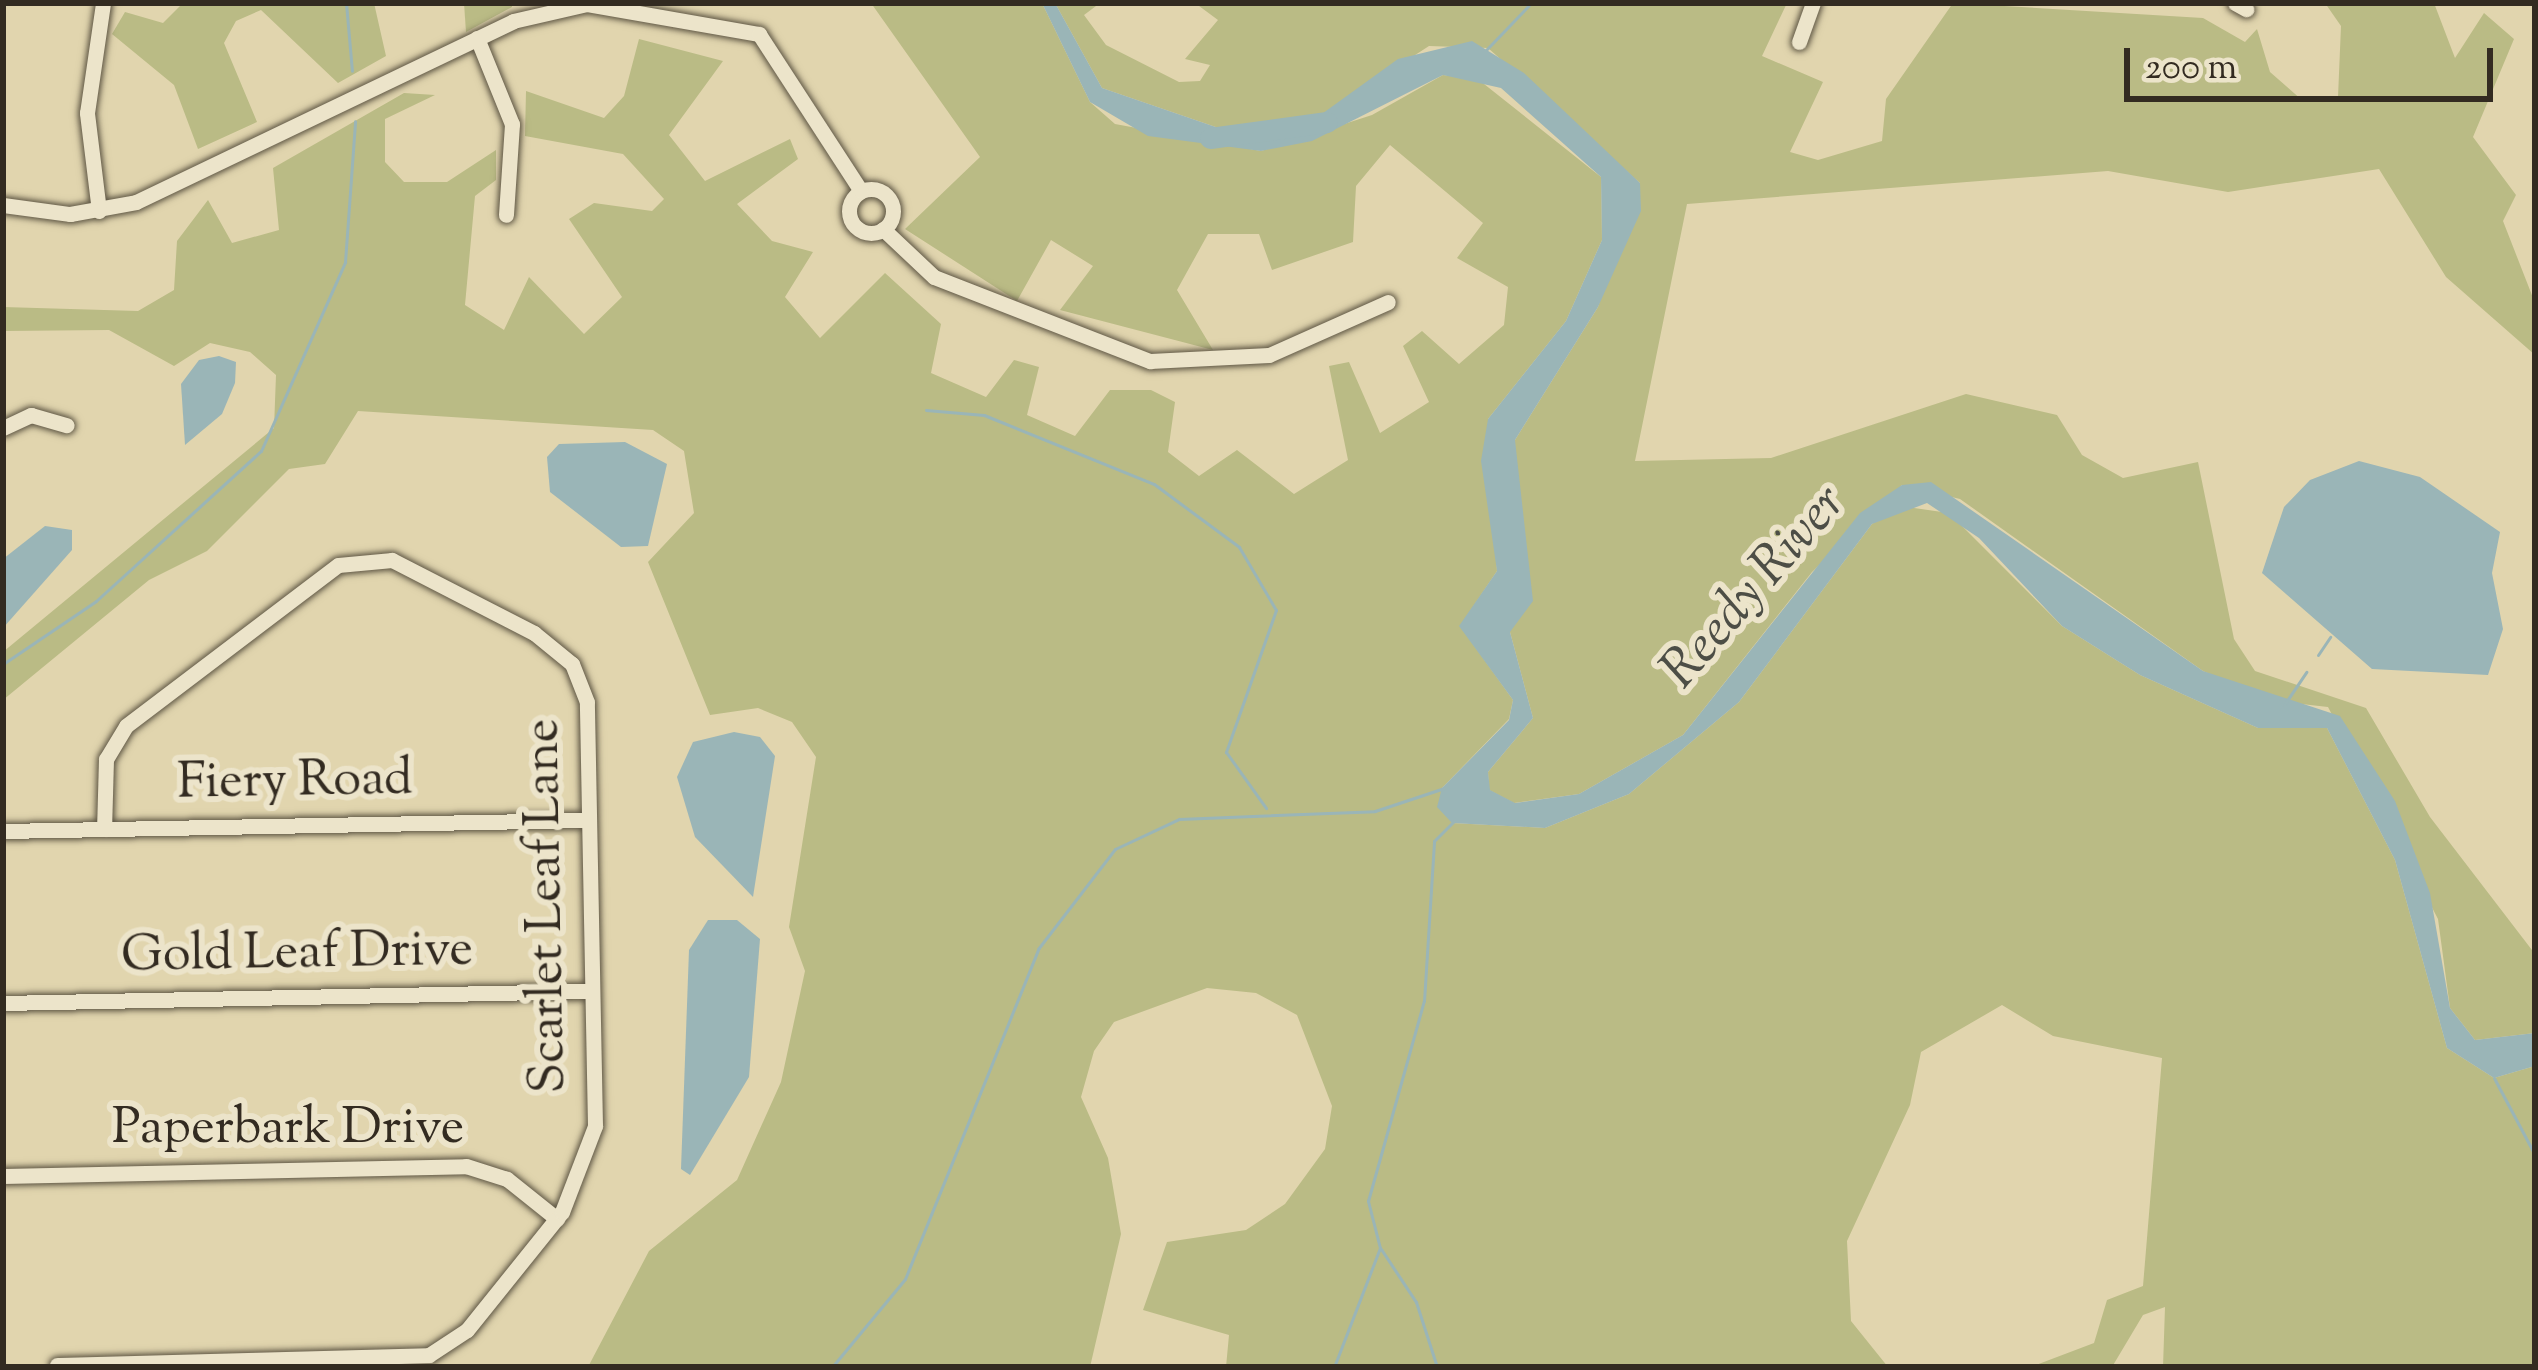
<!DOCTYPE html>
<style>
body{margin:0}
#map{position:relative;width:2538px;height:1370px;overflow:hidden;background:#e1d5ae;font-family:"Sorts Mill Goudy",serif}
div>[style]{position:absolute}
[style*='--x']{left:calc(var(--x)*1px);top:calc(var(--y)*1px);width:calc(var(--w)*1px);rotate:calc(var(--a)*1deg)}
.green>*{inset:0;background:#babb85}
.water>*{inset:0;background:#9ab5b7}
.stream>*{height:3px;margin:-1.5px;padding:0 1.5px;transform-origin:1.5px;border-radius:1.5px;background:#9ab5b7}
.river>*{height:21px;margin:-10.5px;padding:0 10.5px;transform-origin:10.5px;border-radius:10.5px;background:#9ab5b7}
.roads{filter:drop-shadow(0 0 3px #5e5644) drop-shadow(0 0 3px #5e5644)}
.minor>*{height:15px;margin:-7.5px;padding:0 7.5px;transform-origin:7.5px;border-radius:7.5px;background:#ece4ca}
.minor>.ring{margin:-7.5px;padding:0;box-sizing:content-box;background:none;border:15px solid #ece4ca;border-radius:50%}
span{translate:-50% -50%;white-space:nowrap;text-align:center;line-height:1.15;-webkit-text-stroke:12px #ece4ca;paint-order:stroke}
.street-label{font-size:51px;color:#332b21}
.water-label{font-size:54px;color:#4d4e46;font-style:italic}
.frame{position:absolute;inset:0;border:6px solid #332b21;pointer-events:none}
.scale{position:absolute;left:2124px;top:48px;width:369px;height:54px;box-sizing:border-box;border:6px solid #332b21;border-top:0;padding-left:15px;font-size:36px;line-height:42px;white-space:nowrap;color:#332b21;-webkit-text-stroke:9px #ece4ca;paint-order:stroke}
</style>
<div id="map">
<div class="green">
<div style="clip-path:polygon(183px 3px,374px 3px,386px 56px,338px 83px,261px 10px,236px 21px,224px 43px,257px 122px,198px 149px,174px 85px,112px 34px,125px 12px,163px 23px)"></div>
<div style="clip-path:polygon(464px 3px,512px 3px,512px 7px,466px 32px)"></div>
<div style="clip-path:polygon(871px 3px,1042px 3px,1090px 102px,1115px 124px,1261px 151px,1372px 115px,1443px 75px,1479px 80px,1601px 177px,1602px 240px,1566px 321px,1488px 419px,1497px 571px,1460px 626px,1513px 700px,1509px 719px,1442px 788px,1452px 823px,1545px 828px,1629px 794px,1739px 702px,1872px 524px,1900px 506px,1949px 513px,2062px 626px,2140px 675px,2258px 728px,2327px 728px,2395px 860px,2447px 1048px,2494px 1078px,2535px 1066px,2535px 1367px,2163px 1367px,2165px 1307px,2143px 1315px,2112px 1367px,2031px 1367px,2094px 1343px,2107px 1300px,2143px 1286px,2162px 1058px,2053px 1036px,2002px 1005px,1921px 1052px,1910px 1105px,1847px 1241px,1851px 1321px,1888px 1367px,1226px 1367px,1229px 1335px,1143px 1310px,1167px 1242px,1246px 1230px,1285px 1204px,1325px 1149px,1332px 1106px,1297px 1015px,1256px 993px,1207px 988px,1114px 1022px,1094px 1051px,1081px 1097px,1108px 1158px,1121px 1234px,1090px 1367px,588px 1367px,649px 1251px,737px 1180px,781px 1082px,805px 971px,789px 927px,816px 757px,792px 722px,758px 708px,710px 715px,648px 562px,694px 513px,684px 451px,653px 430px,358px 411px,325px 464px,289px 469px,207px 551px,149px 580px,3px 700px,3px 652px,274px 428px,276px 375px,250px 352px,210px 343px,174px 366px,109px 330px,3px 331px,3px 307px,138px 311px,174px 290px,177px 241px,208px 200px,232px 243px,279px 230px,273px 168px,404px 93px,435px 95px,385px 119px,385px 162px,404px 182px,447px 182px,496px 150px,496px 180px,475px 196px,465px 305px,504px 330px,529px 277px,584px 334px,622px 297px,569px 219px,594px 203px,652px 211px,664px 199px,623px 154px,525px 136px,526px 91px,604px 118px,624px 96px,639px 39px,723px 61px,669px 135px,705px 181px,790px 139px,798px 159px,737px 204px,772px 241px,813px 252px,785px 297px,820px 338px,885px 273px,941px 324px,931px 373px,986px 397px,1014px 360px,1039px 367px,1027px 415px,1075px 436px,1110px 390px,1151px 390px,1175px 402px,1168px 452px,1199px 476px,1237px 450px,1294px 494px,1348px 460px,1329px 366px,1349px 362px,1380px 433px,1429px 402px,1403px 346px,1422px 331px,1459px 364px,1504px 325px,1508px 287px,1457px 258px,1483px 223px,1390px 145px,1356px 186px,1353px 242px,1272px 270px,1259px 234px,1208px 234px,1177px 290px,1213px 350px,1060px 310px,1093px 266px,1051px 240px,1017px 301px,905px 229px,980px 157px)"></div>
<div style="clip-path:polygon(1055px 3px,1100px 3px,1084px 15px,1106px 45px,1179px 82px,1200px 81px,1210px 65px,1185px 59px,1218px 20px,1195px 3px,1787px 3px,1762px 56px,1823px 82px,1790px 152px,1818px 160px,1882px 141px,1886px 99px,1953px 3px,2203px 18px,2245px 42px,2257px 29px,2270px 72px,2303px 101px,2338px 97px,2341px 26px,2325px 3px,2434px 3px,2455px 58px,2484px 13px,2514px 39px,2473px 137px,2516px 195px,2503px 221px,2535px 303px,2535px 355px,2446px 277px,2379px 169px,2228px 192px,2108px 171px,1687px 204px,1635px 461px,1771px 458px,1966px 394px,2057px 415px,2082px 455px,2123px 478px,2198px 462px,2234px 639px,2255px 671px,2366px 708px,2430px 817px,2535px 954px,2535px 1033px,2475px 1040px,2450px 1008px,2438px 919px,2328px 707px,2267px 700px,2203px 671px,1960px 499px,1902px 485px,1812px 572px,1683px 735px,1579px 794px,1514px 803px,1489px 790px,1488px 772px,1533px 718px,1510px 632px,1515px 440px,1598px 307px,1640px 183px,1488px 48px,1429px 46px,1301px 129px,1242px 136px,1102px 88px)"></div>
</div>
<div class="water">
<div style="clip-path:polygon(1042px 3px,1055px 3px,1102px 88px,1242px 136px,1301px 129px,1398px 59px,1472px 41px,1524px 73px,1640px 183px,1641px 211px,1598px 307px,1515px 440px,1533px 601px,1510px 632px,1533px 718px,1488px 772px,1490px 790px,1515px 803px,1579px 794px,1683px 735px,1860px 513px,1902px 485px,1931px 482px,2203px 671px,2340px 716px,2395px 801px,2430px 893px,2450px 1008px,2475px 1040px,2535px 1033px,2535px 1066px,2494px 1078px,2447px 1048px,2395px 860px,2327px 728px,2258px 728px,2140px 675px,2062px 626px,1979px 538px,1927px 503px,1872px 524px,1739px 702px,1629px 794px,1545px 828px,1452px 823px,1437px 807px,1442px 788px,1509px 720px,1513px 700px,1459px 626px,1497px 571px,1481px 461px,1488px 419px,1566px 321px,1602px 240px,1601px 177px,1501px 88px,1443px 75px,1312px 141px,1261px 151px,1148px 136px,1090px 102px)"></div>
<div style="clip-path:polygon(219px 356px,236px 362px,235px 383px,222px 414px,185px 445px,181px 384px,199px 360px)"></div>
<div style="clip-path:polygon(625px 442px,667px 464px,648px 546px,621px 547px,550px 492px,547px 457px,559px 444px)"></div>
<div style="clip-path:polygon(2359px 461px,2420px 477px,2500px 532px,2492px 573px,2503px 629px,2488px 675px,2372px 669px,2262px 573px,2284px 507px,2310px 480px)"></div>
<div style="clip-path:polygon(45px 526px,72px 530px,72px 550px,3px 628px,3px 559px)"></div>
<div style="clip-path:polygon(734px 732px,760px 737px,775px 756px,753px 897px,695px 837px,677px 777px,693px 742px)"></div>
<div style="clip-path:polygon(708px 920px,737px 920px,760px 939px,749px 1077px,690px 1175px,681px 1169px,689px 950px)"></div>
</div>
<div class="stream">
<div style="--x:346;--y:3;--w:68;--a:85"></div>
<div style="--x:1486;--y:50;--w:65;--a:-46.2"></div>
<div style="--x:926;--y:410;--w:58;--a:4.9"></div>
<div style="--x:984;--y:415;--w:183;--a:22.1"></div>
<div style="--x:1154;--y:484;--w:106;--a:36.5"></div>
<div style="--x:1239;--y:547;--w:73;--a:59.6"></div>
<div style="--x:1276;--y:610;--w:151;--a:109.4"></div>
<div style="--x:1226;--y:752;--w:69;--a:54.5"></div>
<div style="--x:2318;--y:655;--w:22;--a:-56"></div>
<div style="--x:3;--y:664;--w:112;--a:-34.1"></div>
<div style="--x:96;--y:601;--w:223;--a:-42.3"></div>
<div style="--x:261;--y:451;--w:207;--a:-66"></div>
<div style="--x:345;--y:262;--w:141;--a:-85.9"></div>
<div style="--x:2284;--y:705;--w:40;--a:-56"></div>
<div style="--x:2494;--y:1078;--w:87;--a:62"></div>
<div style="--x:1381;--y:1249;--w:64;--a:56.6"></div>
<div style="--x:1416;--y:1302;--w:68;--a:72.1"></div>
<div style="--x:832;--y:1367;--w:114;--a:-50.3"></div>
<div style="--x:905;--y:1279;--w:356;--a:-68"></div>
<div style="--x:1038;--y:949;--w:126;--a:-52.4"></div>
<div style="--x:1115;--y:849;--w:71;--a:-25.1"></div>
<div style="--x:1179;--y:819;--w:196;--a:-2.3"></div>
<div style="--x:1375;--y:811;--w:73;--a:-18.4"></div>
<div style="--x:1334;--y:1367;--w:128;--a:-68.9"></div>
<div style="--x:1380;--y:1248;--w:49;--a:-104.3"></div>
<div style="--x:1368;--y:1201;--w:208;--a:-74.4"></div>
<div style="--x:1424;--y:1001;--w:160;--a:-86.4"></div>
<div style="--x:1434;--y:841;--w:28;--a:-45"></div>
</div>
<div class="river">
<div style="--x:1210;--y:138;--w:118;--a:-7.8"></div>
</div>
<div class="roads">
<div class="minor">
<div style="--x:2235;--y:3;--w:13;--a:29"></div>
<div style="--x:477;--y:38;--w:93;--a:67.9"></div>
<div style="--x:512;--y:124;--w:91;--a:93.8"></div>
<div style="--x:1799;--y:42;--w:41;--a:-70.3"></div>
<div class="ring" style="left:849px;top:189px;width:29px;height:29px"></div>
<div style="--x:3;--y:205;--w:68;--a:7.7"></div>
<div style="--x:70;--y:214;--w:67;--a:-10.3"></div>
<div style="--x:136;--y:202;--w:418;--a:-25.6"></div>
<div style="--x:513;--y:21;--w:76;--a:-12.9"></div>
<div style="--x:587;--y:4;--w:175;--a:9.9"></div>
<div style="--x:759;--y:34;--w:187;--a:57"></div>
<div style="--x:99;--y:211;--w:99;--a:-97"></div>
<div style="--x:87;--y:113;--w:111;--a:-81.7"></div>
<div style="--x:883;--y:229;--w:70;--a:43.3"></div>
<div style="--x:934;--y:277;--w:232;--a:21.3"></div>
<div style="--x:1150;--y:361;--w:119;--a:-2.9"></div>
<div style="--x:1269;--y:355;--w:130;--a:-24"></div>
<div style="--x:3;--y:428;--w:31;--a:-25"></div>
<div style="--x:31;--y:415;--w:37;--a:16"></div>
<div style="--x:3;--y:831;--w:586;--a:-1.08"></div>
<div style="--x:3;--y:1003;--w:589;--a:-1.17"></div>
<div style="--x:3;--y:1176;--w:463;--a:-1.2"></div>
<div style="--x:466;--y:1166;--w:43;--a:17.6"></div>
<div style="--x:507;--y:1179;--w:64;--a:38.7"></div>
<div style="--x:57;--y:1365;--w:372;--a:-1.5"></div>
<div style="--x:429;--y:1355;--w:45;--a:-33.3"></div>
<div style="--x:467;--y:1330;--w:151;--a:-51.2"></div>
<div style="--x:562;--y:1212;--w:92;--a:-69"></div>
<div style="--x:595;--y:1126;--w:424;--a:-91.1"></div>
<div style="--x:587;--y:702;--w:41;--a:-111.5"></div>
<div style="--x:572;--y:664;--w:49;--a:-140.8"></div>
<div style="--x:534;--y:633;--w:160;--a:-152.8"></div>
<div style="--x:392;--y:560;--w:54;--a:174.7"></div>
<div style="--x:338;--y:565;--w:266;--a:142.8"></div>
<div style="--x:126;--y:726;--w:39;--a:121"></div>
<div style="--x:106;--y:759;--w:70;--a:91.6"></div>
</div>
</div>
<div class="street-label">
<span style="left:295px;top:783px;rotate:-1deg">Fiery Road</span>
<span style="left:548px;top:906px;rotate:-91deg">Scarlet Leaf Lane</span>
<span style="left:297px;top:955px;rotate:-1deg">Gold Leaf Drive</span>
<span style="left:288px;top:1130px">Paperbark Drive</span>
</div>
<div class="water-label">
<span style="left:1755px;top:588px;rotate:-49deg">Reedy River</span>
</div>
<div class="frame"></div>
<div class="scale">200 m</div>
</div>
